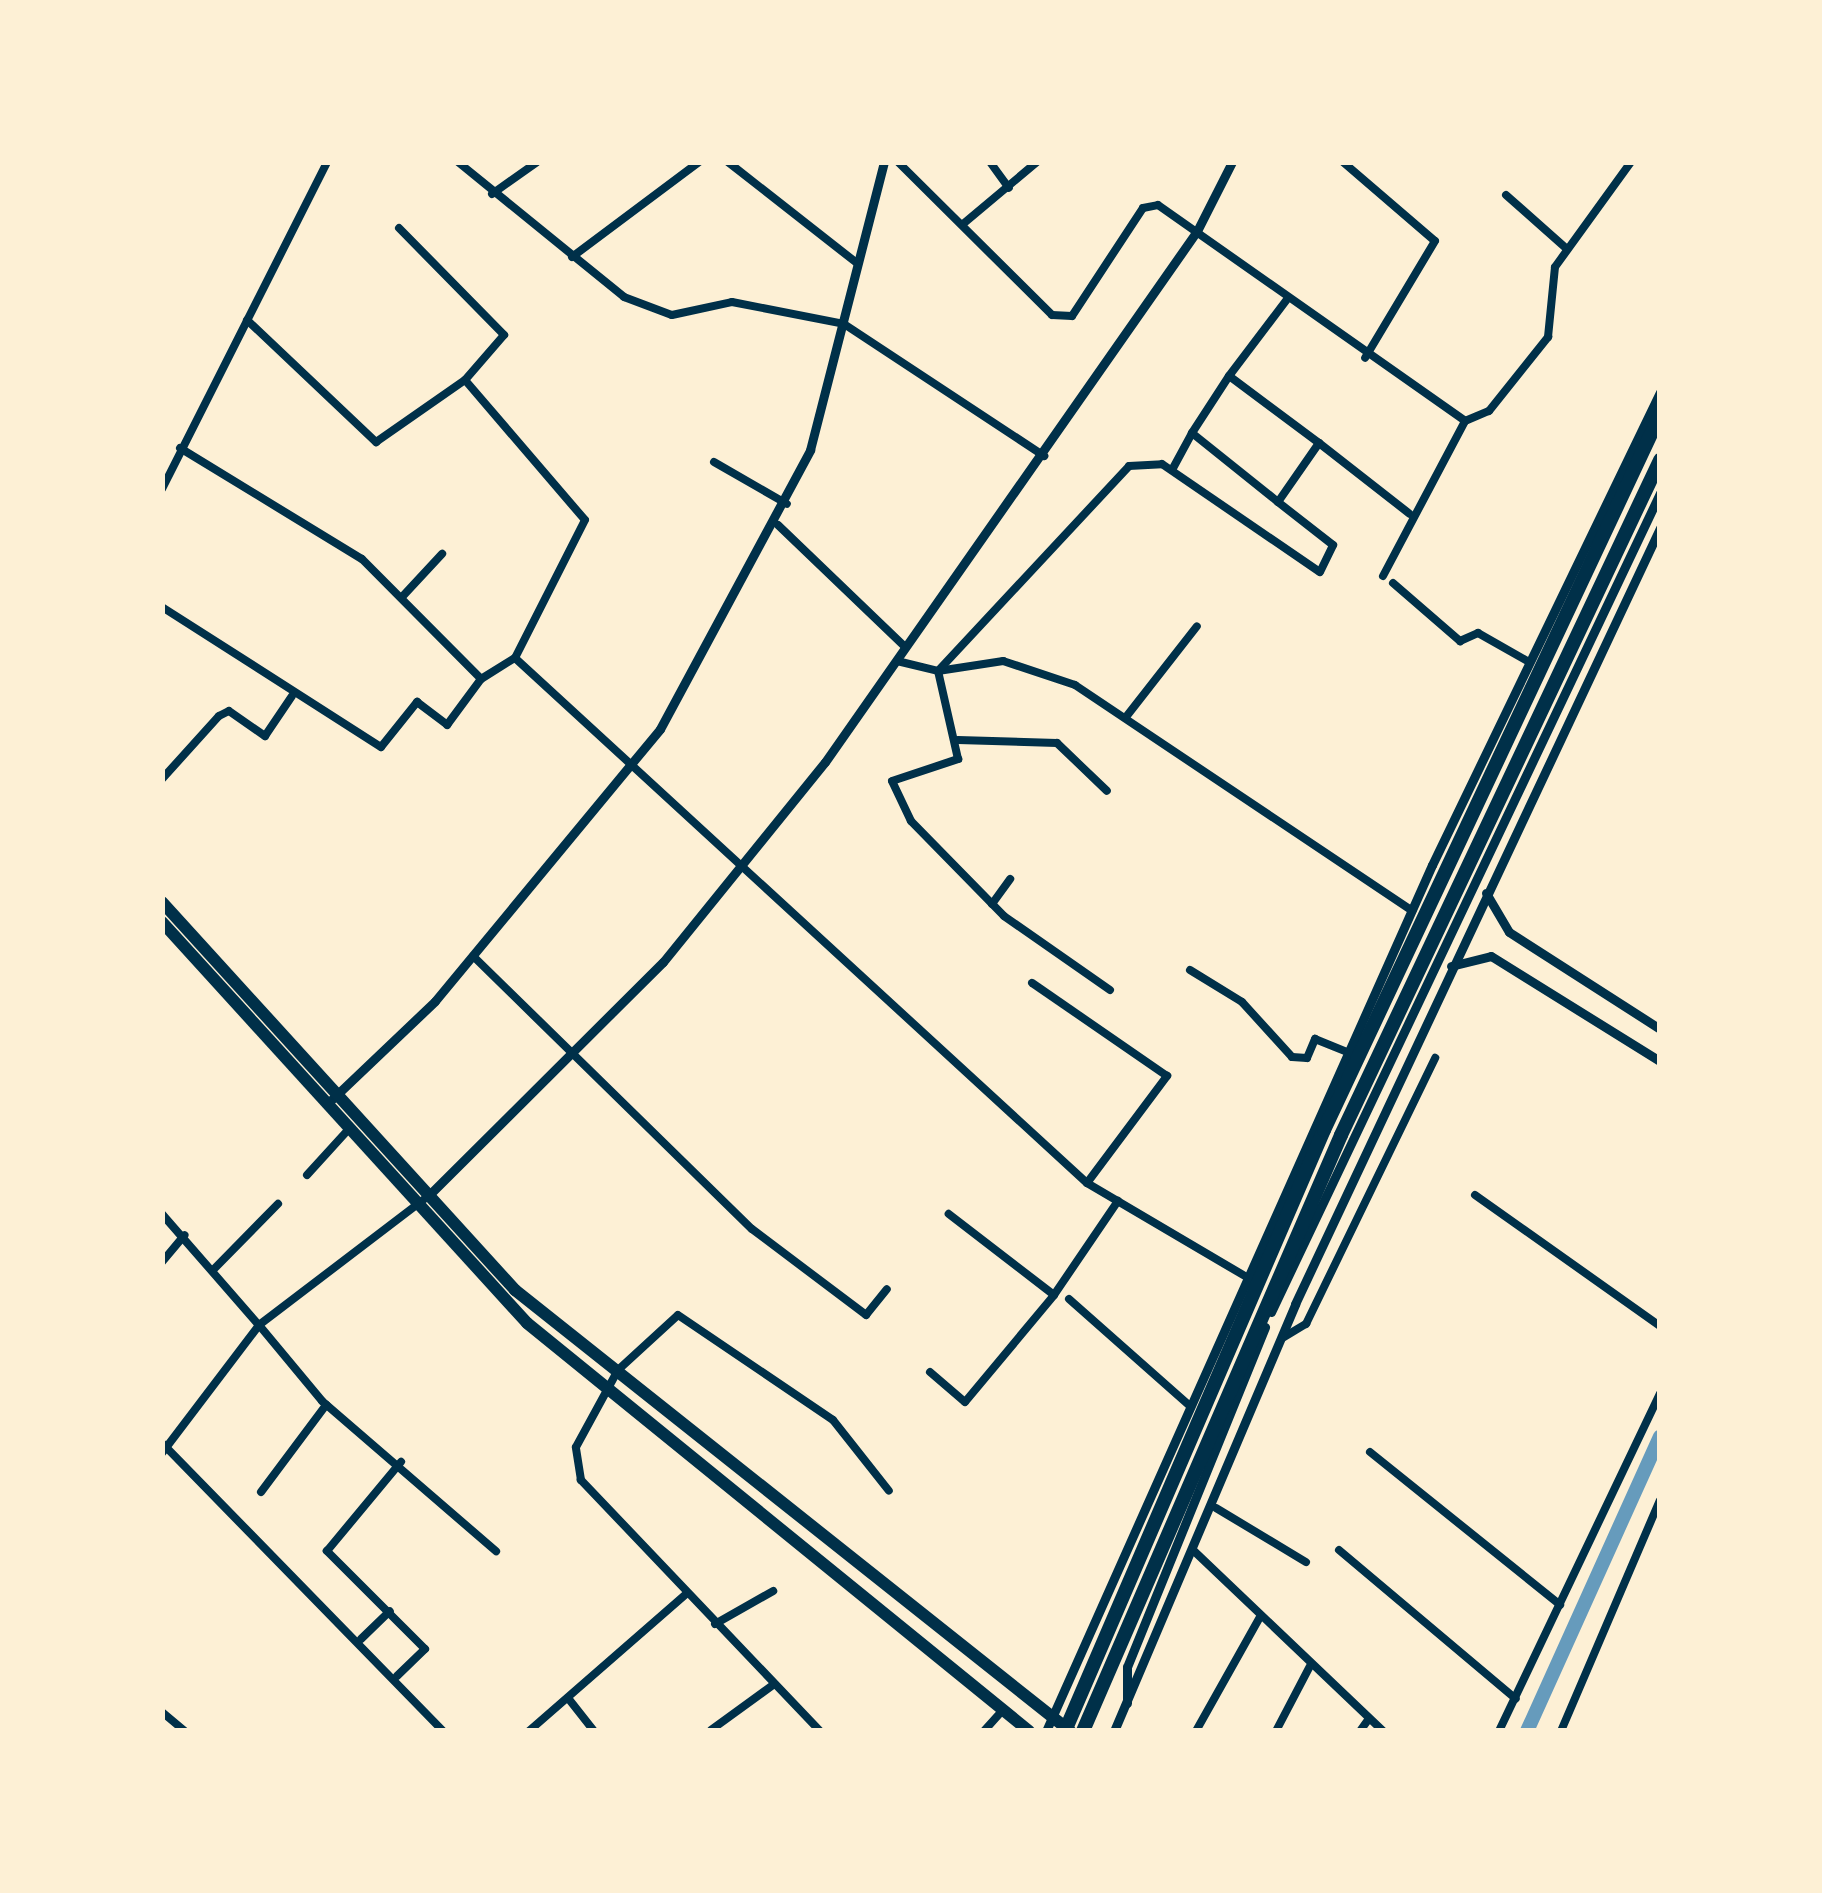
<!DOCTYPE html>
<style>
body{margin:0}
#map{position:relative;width:1822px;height:1893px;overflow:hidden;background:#fdf0d5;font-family:"Crimson Pro",serif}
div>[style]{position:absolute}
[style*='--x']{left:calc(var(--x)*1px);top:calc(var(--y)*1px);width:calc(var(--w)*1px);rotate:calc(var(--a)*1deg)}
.canal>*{height:14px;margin:-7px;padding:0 7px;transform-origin:7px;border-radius:7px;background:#669bbc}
.minor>*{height:8px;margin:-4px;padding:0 4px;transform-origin:4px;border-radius:4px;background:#003049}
.tertiary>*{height:9px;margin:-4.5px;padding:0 4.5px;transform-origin:4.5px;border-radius:4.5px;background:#003049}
.primary>*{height:12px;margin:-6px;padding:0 6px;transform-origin:6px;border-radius:6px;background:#003049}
.trunk>*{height:14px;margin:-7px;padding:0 7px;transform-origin:7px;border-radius:7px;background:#003049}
span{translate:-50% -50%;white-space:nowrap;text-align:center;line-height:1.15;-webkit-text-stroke:12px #fdf0d5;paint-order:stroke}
.frame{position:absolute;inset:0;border:165px solid #fdf0d5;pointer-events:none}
</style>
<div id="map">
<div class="canal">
<div style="--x:1527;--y:1731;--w:323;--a:-65.7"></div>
</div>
<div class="minor">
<div style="--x:458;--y:162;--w:214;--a:39.1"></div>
<div style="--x:624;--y:297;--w:51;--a:20.6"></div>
<div style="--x:672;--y:315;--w:61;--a:-12.2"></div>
<div style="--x:732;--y:302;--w:114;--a:11.1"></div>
<div style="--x:844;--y:324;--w:240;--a:33.4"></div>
<div style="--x:728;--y:162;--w:164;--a:38.1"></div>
<div style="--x:898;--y:162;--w:217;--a:44.8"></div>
<div style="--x:1052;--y:315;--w:20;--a:3"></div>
<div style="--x:1072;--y:316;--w:129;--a:-56.7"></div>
<div style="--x:1143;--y:208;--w:15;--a:-11"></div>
<div style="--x:1158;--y:205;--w:375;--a:35.1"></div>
<div style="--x:1465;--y:421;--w:26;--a:-23"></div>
<div style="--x:1489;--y:411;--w:95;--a:-51.4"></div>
<div style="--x:1548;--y:337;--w:70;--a:-84.3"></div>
<div style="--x:1555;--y:267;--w:130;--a:-54.1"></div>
<div style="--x:990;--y:162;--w:32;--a:54"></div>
<div style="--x:1343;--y:162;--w:121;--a:40.7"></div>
<div style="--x:1435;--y:241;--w:136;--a:120.9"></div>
<div style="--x:492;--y:194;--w:55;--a:-35.4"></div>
<div style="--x:1506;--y:195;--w:81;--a:41.5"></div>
<div style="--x:963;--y:224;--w:97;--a:-40"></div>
<div style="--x:399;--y:228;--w:150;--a:45.5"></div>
<div style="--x:504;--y:335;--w:60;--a:130.9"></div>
<div style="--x:572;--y:257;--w:159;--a:-36.8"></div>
<div style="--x:247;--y:320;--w:178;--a:43.4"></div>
<div style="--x:376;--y:442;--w:108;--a:-34.9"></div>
<div style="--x:465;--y:380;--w:184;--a:49.4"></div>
<div style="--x:585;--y:520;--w:155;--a:116.9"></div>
<div style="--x:1229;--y:376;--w:68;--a:123"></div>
<div style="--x:1192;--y:433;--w:110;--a:38.7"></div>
<div style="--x:1278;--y:502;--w:72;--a:-55.2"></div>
<div style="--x:1319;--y:443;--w:112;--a:-143.3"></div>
<div style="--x:1229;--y:376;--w:98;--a:-52.9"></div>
<div style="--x:1319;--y:443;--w:115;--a:38"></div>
<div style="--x:180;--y:448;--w:213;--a:31.4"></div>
<div style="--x:362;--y:559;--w:169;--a:45.2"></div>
<div style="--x:481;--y:679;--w:40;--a:-32"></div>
<div style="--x:515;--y:658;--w:776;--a:42.55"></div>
<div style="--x:1087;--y:1183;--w:134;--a:-53.2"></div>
<div style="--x:1167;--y:1076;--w:164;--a:-145.4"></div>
<div style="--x:714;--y:462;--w:84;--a:29.9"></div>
<div style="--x:1172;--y:470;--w:42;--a:-61.6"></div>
<div style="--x:162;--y:489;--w:366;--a:-63.2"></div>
<div style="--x:778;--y:525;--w:176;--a:43.8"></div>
<div style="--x:1383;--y:576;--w:175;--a:-62.1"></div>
<div style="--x:1393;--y:583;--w:89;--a:40.9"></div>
<div style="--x:1460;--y:641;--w:20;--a:-24"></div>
<div style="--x:1478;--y:633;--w:59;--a:29.6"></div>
<div style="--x:402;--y:597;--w:59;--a:-47.1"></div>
<div style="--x:162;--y:607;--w:260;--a:32.6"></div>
<div style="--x:381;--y:747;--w:58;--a:-51.3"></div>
<div style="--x:417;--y:702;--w:38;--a:37"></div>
<div style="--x:447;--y:725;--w:57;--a:-53.5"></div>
<div style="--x:897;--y:661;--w:42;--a:13.7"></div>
<div style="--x:938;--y:671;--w:66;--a:-8.7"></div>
<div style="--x:1003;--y:661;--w:76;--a:18.4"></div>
<div style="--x:1075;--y:685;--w:406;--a:33.8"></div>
<div style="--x:1126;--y:717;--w:115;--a:-52"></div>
<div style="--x:958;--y:740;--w:99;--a:1.7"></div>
<div style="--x:1057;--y:743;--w:69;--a:43.8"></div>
<div style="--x:162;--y:779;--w:85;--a:-47.9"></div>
<div style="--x:219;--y:716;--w:11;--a:-27"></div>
<div style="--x:229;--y:711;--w:44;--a:34.8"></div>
<div style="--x:265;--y:736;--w:48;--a:-56"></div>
<div style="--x:992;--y:904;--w:31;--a:-54"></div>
<div style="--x:473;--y:956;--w:390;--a:44.4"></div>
<div style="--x:752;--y:1229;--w:143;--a:37"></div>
<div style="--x:866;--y:1315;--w:33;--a:-51"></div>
<div style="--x:1190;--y:970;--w:61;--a:31.6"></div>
<div style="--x:1242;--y:1002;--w:74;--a:47.7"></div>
<div style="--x:1292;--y:1057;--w:15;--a:4"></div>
<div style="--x:1307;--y:1058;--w:21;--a:-67"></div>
<div style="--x:1315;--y:1039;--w:35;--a:22"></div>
<div style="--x:1110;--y:990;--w:129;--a:-145.1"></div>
<div style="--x:1004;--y:916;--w:133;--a:-134.4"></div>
<div style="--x:911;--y:821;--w:44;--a:-115.4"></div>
<div style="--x:892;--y:781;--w:70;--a:-18.4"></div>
<div style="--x:958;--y:759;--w:90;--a:-102.8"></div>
<div style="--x:938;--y:671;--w:280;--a:-47"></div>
<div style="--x:1129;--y:466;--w:33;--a:-3"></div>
<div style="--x:1162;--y:464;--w:191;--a:34.4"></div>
<div style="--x:1320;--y:572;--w:30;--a:-64"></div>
<div style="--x:1333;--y:545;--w:70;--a:-142"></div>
<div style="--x:307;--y:1175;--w:59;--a:-47.7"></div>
<div style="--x:1087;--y:1183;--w:183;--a:30.5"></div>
<div style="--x:1475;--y:1195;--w:227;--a:35.3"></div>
<div style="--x:162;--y:1214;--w:147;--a:48.9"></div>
<div style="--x:259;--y:1325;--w:211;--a:-37.3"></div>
<div style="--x:162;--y:1262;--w:35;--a:-50"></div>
<div style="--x:215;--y:1268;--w:90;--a:-45.5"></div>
<div style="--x:1054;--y:1295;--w:114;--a:-55.8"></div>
<div style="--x:1069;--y:1299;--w:160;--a:41.5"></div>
<div style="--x:1284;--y:1337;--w:26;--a:-31"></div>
<div style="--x:1306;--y:1324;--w:296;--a:-64.1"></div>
<div style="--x:930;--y:1372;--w:46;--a:40.6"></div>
<div style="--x:965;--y:1402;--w:139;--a:-50.2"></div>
<div style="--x:1054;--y:1295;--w:133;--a:-142.4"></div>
<div style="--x:162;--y:1443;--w:402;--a:45.7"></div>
<div style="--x:1370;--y:1452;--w:244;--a:38.8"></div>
<div style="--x:162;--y:1453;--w:161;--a:-52.8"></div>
<div style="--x:259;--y:1325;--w:99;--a:50.3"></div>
<div style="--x:322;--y:1401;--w:230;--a:40.8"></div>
<div style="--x:261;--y:1492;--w:109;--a:-53.2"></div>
<div style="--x:1216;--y:1508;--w:105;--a:31"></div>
<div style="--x:1339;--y:1550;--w:231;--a:40.1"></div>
<div style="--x:1194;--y:1551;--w:261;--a:43.6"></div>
<div style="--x:715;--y:1624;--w:67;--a:-29.6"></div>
<div style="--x:361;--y:1639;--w:40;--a:-44"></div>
<div style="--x:397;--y:1676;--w:39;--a:-44"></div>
<div style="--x:425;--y:1649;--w:139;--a:-135"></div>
<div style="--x:327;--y:1551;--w:116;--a:-50.3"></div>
<div style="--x:568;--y:1698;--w:42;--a:51.8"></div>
<div style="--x:162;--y:1712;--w:30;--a:40"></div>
<div style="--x:711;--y:1730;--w:77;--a:-36"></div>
<div style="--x:529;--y:1731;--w:210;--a:-41.1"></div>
<div style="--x:820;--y:1731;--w:347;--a:-133.6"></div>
<div style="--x:581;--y:1480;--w:33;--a:-99"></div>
<div style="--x:576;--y:1447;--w:88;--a:-61.4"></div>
<div style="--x:618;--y:1370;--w:81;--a:-42.5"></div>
<div style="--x:678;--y:1315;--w:187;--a:34.1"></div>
<div style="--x:833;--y:1420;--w:90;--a:51.7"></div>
<div style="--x:984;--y:1731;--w:28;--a:-48"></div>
<div style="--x:1196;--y:1731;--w:131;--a:-60.7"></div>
<div style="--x:1276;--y:1731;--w:73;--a:-62.4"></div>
<div style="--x:1360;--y:1731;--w:14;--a:-54"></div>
<div style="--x:1499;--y:1731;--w:374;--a:-64.5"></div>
<div style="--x:1561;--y:1731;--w:251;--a:-66.8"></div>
</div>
<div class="tertiary">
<div style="--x:1486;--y:893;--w:45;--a:59.5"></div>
<div style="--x:1509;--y:932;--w:179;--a:32.7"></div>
<div style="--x:1451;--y:966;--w:41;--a:-14"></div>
<div style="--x:1491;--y:956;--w:199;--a:31.9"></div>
<div style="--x:327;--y:1104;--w:149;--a:-43.6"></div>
<div style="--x:435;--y:1001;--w:353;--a:-50.4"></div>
<div style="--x:660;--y:729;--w:317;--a:-61.7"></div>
<div style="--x:810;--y:450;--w:297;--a:-75.6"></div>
<div style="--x:427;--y:1197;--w:333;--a:-44.9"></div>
<div style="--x:663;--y:962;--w:257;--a:-51"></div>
<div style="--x:825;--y:762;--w:648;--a:-54.99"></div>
<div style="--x:1197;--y:231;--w:77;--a:-63.1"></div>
<div style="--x:1271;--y:1312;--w:907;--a:-64.59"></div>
<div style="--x:1127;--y:1703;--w:36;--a:-90"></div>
<div style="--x:1127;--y:1667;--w:367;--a:-67.9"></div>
<div style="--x:1046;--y:1731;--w:948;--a:-65.98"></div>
<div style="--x:1432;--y:865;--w:525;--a:-64.26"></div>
<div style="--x:1114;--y:1731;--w:464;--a:-67"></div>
<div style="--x:1295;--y:1304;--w:858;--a:-64.81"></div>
</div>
<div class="primary">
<div style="--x:162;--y:902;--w:525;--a:47.7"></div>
<div style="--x:515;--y:1290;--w:709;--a:38.47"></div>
<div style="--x:162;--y:922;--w:542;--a:47.69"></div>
<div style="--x:527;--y:1323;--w:647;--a:39.1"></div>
</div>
<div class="trunk">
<div style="--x:1065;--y:1731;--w:654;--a:-66.69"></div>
<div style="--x:1324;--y:1130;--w:790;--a:-64.83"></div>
<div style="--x:1083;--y:1731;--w:649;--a:-66.59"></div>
<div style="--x:1341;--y:1135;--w:747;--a:-64.7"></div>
</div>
<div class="frame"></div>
</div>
